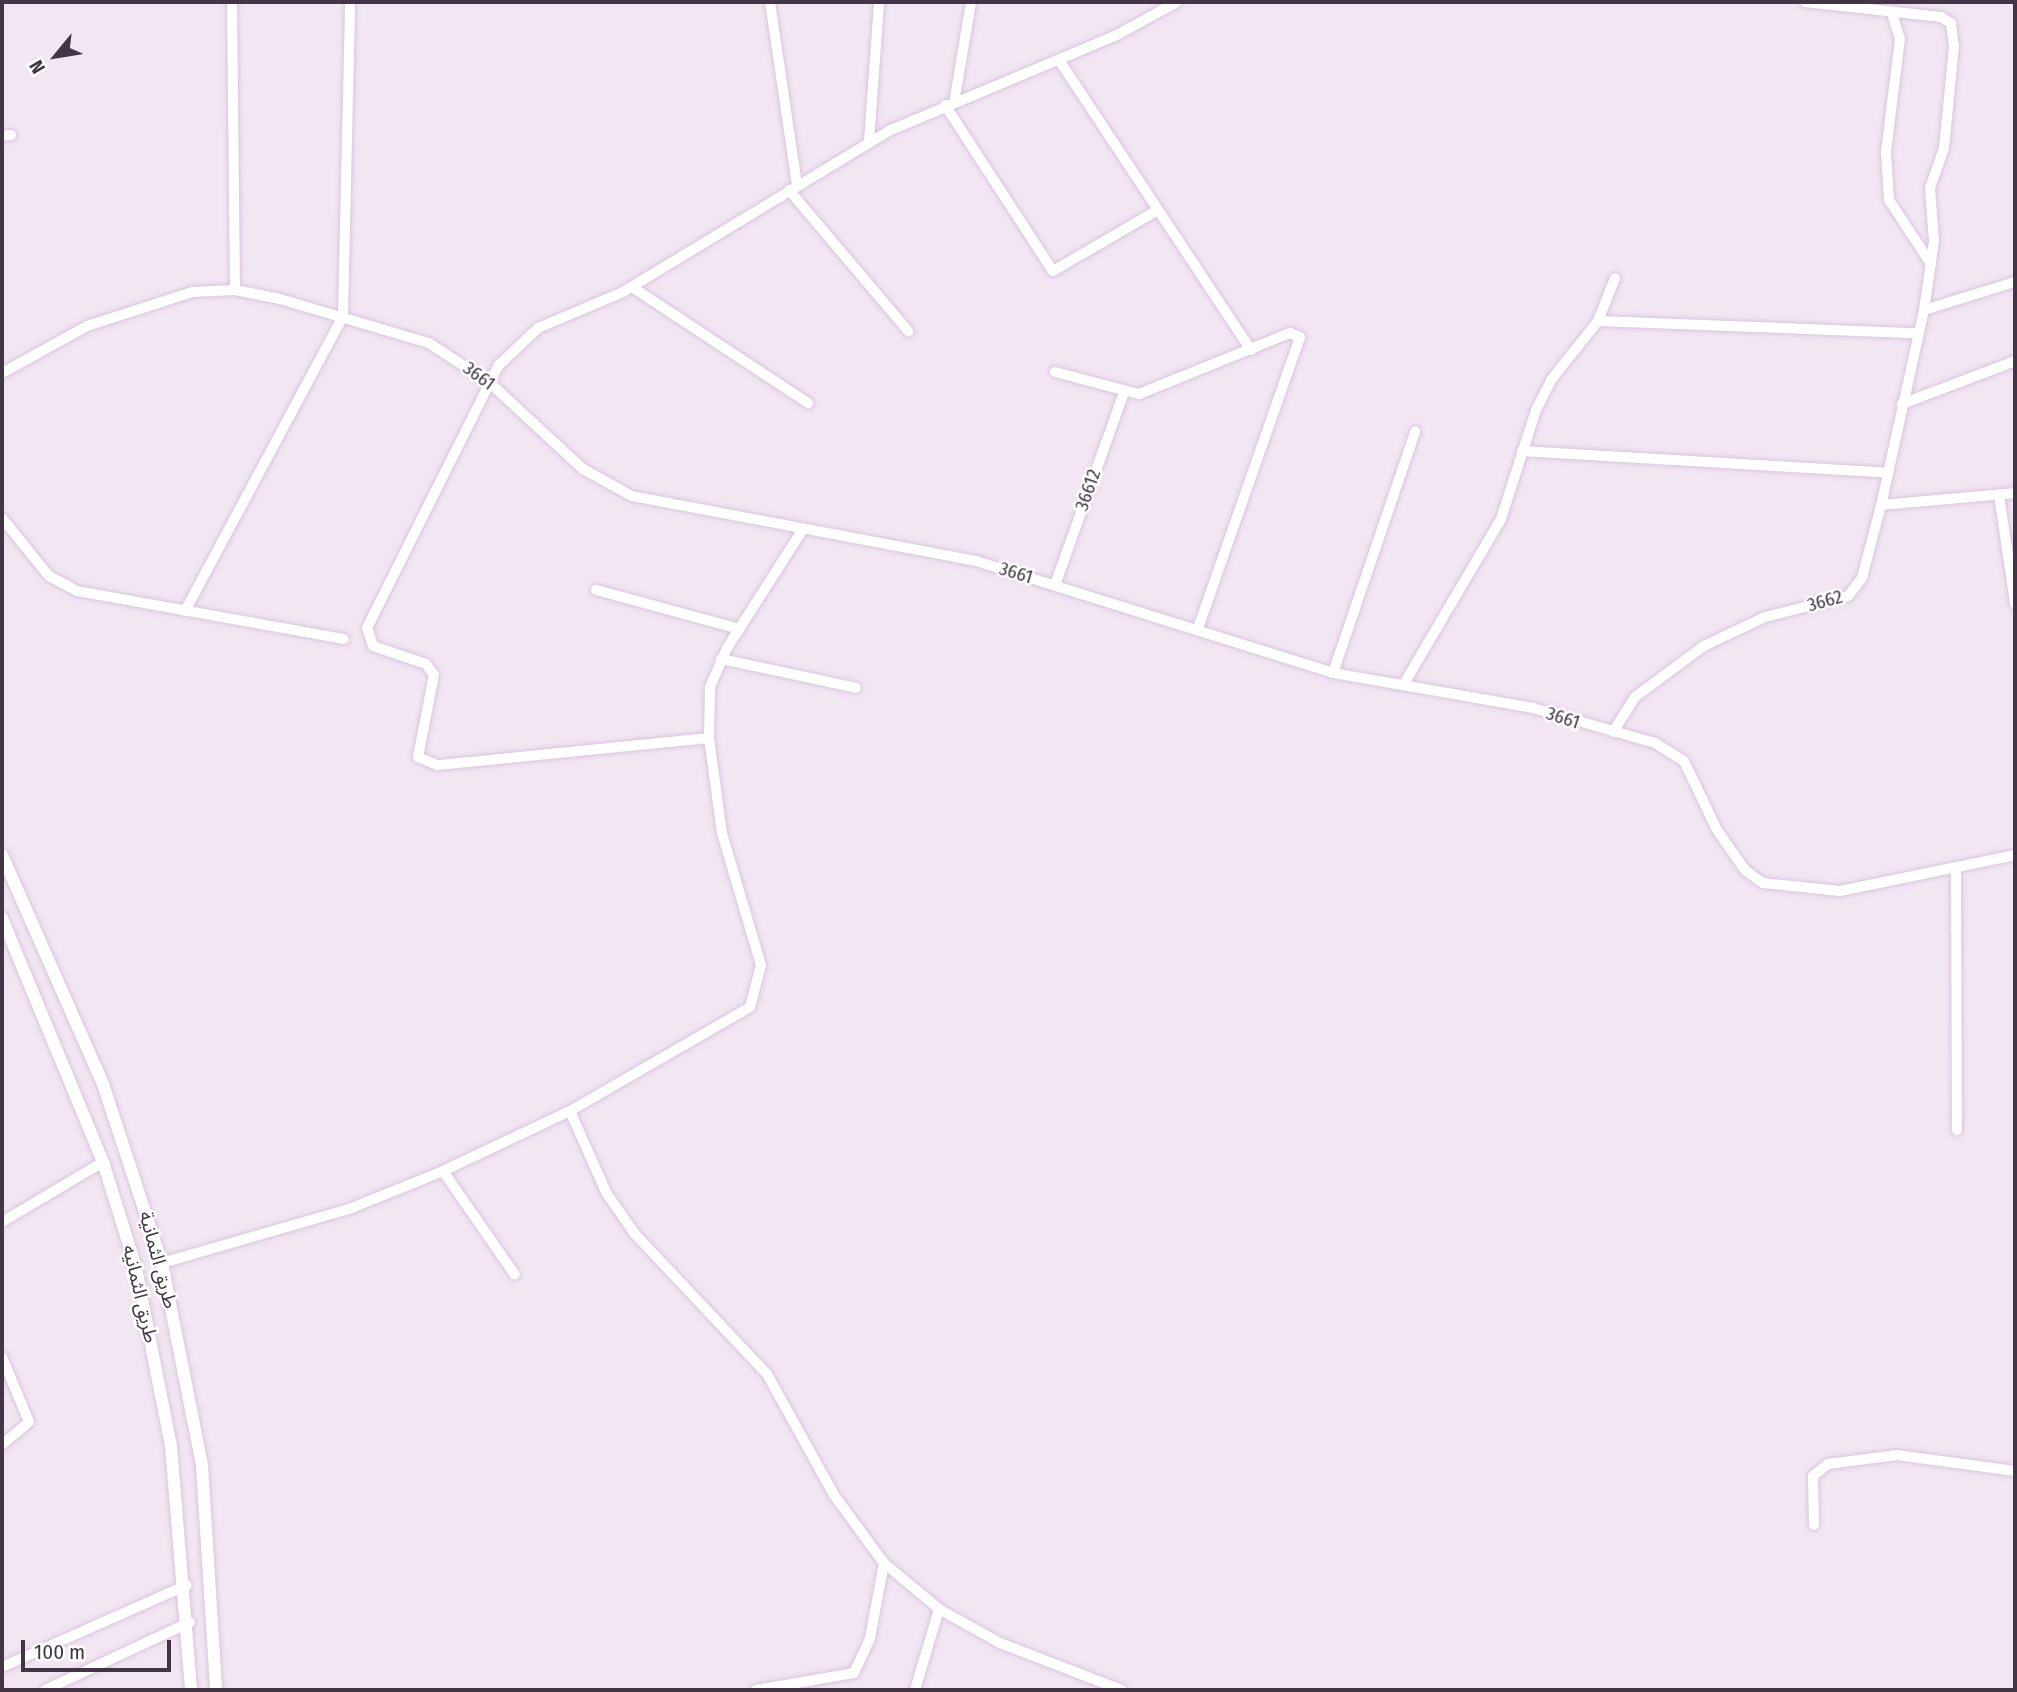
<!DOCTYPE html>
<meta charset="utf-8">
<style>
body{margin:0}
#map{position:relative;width:2017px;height:1692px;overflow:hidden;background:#f2e6f3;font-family:"Fira Sans Condensed","Noto Sans Arabic",sans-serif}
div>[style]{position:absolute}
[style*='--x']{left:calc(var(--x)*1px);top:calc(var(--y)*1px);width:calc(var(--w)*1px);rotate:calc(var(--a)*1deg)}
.roads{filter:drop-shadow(0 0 2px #dac5dd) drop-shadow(0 0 2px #dac5dd)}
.minor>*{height:10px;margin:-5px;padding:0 5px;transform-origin:5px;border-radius:5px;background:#fff}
.tertiary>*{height:12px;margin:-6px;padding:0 6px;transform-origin:6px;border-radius:6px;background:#fff}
span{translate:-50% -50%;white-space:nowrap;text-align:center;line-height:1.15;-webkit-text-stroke:5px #fff;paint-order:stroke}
.street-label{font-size:19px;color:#433546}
.frame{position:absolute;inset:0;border:4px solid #433546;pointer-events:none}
.north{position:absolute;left:21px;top:21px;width:70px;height:70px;-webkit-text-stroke:5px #fff;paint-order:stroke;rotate:240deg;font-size:19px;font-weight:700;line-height:28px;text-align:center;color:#433546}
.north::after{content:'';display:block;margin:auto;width:24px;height:32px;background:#433546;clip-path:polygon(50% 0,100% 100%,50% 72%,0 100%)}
.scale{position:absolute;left:21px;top:1640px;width:150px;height:32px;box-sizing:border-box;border:4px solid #433546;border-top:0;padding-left:9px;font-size:21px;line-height:24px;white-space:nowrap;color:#433546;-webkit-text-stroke:5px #fff;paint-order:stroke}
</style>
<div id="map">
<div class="roads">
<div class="minor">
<div style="--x:232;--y:2;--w:288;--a:89.4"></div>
<div style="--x:770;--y:2;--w:185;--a:81.6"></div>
<div style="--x:1805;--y:2;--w:137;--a:6.3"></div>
<div style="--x:1941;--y:17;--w:12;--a:31"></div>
<div style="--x:1951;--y:23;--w:23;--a:83"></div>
<div style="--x:1954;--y:46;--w:102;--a:95.6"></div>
<div style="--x:1944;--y:148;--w:42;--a:109.3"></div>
<div style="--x:1930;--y:188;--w:53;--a:85.7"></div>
<div style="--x:1934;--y:241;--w:70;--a:98.2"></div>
<div style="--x:1924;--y:310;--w:200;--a:102.4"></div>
<div style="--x:1892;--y:13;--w:27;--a:73"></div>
<div style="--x:1900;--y:39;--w:114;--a:97.1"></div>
<div style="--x:1886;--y:152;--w:48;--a:86.4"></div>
<div style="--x:1889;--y:200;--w:77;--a:56.7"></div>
<div style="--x:1059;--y:60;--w:348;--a:56.5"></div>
<div style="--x:954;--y:103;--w:102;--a:-80.4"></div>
<div style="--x:945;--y:105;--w:198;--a:57"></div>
<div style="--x:1053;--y:271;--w:121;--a:-30.2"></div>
<div style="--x:2;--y:136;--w:9;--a:-6"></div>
<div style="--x:869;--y:142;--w:140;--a:-85.9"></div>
<div style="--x:789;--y:190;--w:185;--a:49.8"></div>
<div style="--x:632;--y:287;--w:211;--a:33.4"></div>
<div style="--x:1924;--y:310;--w:95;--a:-17.1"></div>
<div style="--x:1598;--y:321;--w:318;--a:2.2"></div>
<div style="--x:1055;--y:372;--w:87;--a:14.7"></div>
<div style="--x:1139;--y:394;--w:163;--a:-22"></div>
<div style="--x:1290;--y:333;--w:11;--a:22"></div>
<div style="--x:1300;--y:337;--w:309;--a:109.3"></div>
<div style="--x:2;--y:373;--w:97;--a:-28.9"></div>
<div style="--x:87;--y:326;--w:110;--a:-17.9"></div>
<div style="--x:192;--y:292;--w:43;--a:-2.7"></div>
<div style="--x:235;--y:290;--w:46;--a:11.3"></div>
<div style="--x:280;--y:299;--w:155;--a:16.5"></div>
<div style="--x:429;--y:343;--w:73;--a:33.3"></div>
<div style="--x:490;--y:383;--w:127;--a:42.8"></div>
<div style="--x:583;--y:469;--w:56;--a:28.9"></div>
<div style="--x:632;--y:496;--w:350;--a:10.7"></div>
<div style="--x:976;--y:561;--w:374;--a:17.4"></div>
<div style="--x:1333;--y:673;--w:203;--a:9.9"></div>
<div style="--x:1533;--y:708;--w:127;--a:16"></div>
<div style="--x:1655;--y:743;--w:34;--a:32"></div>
<div style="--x:1684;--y:761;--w:76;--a:64.4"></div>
<div style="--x:1717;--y:830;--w:49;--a:55"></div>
<div style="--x:1745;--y:870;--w:22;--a:36"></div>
<div style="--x:1763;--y:883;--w:77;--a:5.9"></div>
<div style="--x:1840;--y:891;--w:179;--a:-11.6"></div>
<div style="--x:1902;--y:404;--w:121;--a:-20.8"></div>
<div style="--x:1522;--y:451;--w:367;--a:3.4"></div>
<div style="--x:1999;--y:495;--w:110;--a:81.6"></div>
<div style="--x:2;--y:518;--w:75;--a:51"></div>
<div style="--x:49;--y:576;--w:32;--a:28"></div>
<div style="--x:77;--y:591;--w:271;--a:10.2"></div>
<div style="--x:1055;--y:585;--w:202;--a:-70.3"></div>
<div style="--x:596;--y:590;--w:149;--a:15.2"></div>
<div style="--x:185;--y:611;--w:335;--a:-61.8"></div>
<div style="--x:343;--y:316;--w:314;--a:-88.7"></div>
<div style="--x:721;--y:659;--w:138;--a:12.1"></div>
<div style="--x:1333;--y:673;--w:255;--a:-71.2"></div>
<div style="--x:1405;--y:682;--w:189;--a:-59.5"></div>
<div style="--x:1501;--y:519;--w:114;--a:-72.2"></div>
<div style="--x:1536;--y:410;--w:34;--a:-63"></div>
<div style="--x:1551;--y:380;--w:75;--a:-51.5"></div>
<div style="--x:1598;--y:321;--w:46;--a:-68.4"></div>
<div style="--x:1613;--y:732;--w:41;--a:-57.8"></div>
<div style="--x:1635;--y:697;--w:86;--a:-36.5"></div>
<div style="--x:1704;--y:646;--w:68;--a:-25.4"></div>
<div style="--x:1765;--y:617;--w:86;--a:-14.2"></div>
<div style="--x:1848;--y:596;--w:23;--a:-52"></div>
<div style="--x:1862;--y:578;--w:75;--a:-75.4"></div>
<div style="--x:1881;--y:505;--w:135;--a:-5.1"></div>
<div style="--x:709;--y:738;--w:273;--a:174.3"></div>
<div style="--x:437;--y:765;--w:21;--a:-157"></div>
<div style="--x:418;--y:757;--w:84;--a:-79"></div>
<div style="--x:434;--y:675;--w:14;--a:-126"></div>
<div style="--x:426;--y:664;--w:56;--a:-161.2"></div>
<div style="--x:373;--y:646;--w:19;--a:-108"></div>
<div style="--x:367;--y:628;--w:293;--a:-63.4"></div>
<div style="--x:498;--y:366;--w:55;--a:-43.5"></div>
<div style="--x:538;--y:328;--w:92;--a:-23"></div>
<div style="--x:623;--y:292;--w:313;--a:-31.2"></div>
<div style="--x:891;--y:130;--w:243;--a:-22.8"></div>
<div style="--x:1115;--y:36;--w:71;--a:-28.7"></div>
<div style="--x:1956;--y:868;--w:262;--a:89.8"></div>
<div style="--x:570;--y:1111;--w:91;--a:66"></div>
<div style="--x:607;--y:1194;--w:49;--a:55"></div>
<div style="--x:635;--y:1234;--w:192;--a:46.7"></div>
<div style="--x:767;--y:1374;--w:138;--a:61"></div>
<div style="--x:834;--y:1495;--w:84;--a:53.7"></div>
<div style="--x:884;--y:1563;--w:72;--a:39.9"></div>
<div style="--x:939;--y:1609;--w:70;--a:29.1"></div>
<div style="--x:1000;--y:1643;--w:131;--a:21.1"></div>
<div style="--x:443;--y:1171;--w:126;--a:55.3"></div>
<div style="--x:2;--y:1222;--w:117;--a:-30.7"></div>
<div style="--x:162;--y:1263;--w:195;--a:-16.1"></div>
<div style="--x:349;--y:1209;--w:101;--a:-22"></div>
<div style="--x:443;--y:1171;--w:140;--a:-25.3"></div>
<div style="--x:570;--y:1111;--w:208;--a:-30"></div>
<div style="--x:750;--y:1007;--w:43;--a:-75.3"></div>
<div style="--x:761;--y:965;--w:138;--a:-106.5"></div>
<div style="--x:722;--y:833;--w:96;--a:-97.8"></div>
<div style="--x:709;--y:738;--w:51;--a:-88.9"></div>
<div style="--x:710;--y:687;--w:43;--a:-66.4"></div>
<div style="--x:727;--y:648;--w:141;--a:-57.4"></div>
<div style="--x:2;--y:1357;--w:70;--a:67.4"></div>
<div style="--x:29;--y:1422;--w:35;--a:140"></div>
<div style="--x:1814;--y:1525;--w:49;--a:-91.2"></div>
<div style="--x:1813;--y:1476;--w:19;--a:-39"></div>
<div style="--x:1828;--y:1464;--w:70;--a:-7.4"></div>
<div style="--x:1897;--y:1455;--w:119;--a:7.7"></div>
<div style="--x:2;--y:1667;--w:202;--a:-23.9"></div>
<div style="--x:45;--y:1690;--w:160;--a:-25.1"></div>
<div style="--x:756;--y:1690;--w:99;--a:-9.8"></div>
<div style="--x:854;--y:1673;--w:38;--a:-65"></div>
<div style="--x:870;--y:1638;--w:76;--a:-79.4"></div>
<div style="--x:915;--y:1690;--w:84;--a:-73.5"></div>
</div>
<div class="tertiary">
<div style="--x:2;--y:855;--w:250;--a:66.2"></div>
<div style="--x:103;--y:1084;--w:188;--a:71.8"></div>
<div style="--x:162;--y:1263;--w:206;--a:78.8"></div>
<div style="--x:202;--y:1465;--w:225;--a:86.4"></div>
<div style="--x:2;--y:918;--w:264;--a:67.5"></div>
<div style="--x:103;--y:1162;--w:107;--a:72.6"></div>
<div style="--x:135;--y:1264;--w:186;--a:78.8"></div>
<div style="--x:171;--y:1446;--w:245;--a:85.3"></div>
</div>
</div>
<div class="street-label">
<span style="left:479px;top:376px;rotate:36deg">3661</span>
<span style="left:1088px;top:490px;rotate:-71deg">36612</span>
<span style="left:1016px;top:573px;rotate:17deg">3661</span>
<span style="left:1825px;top:601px;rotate:-16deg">3662</span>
<span style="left:1563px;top:718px;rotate:18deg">3661</span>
<span style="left:158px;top:1260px;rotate:75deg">طريق الثمانية</span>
<span style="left:140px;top:1294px;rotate:77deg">طريق الثمانيه</span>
</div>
<div class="frame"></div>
<div class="north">N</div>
<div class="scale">100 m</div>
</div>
